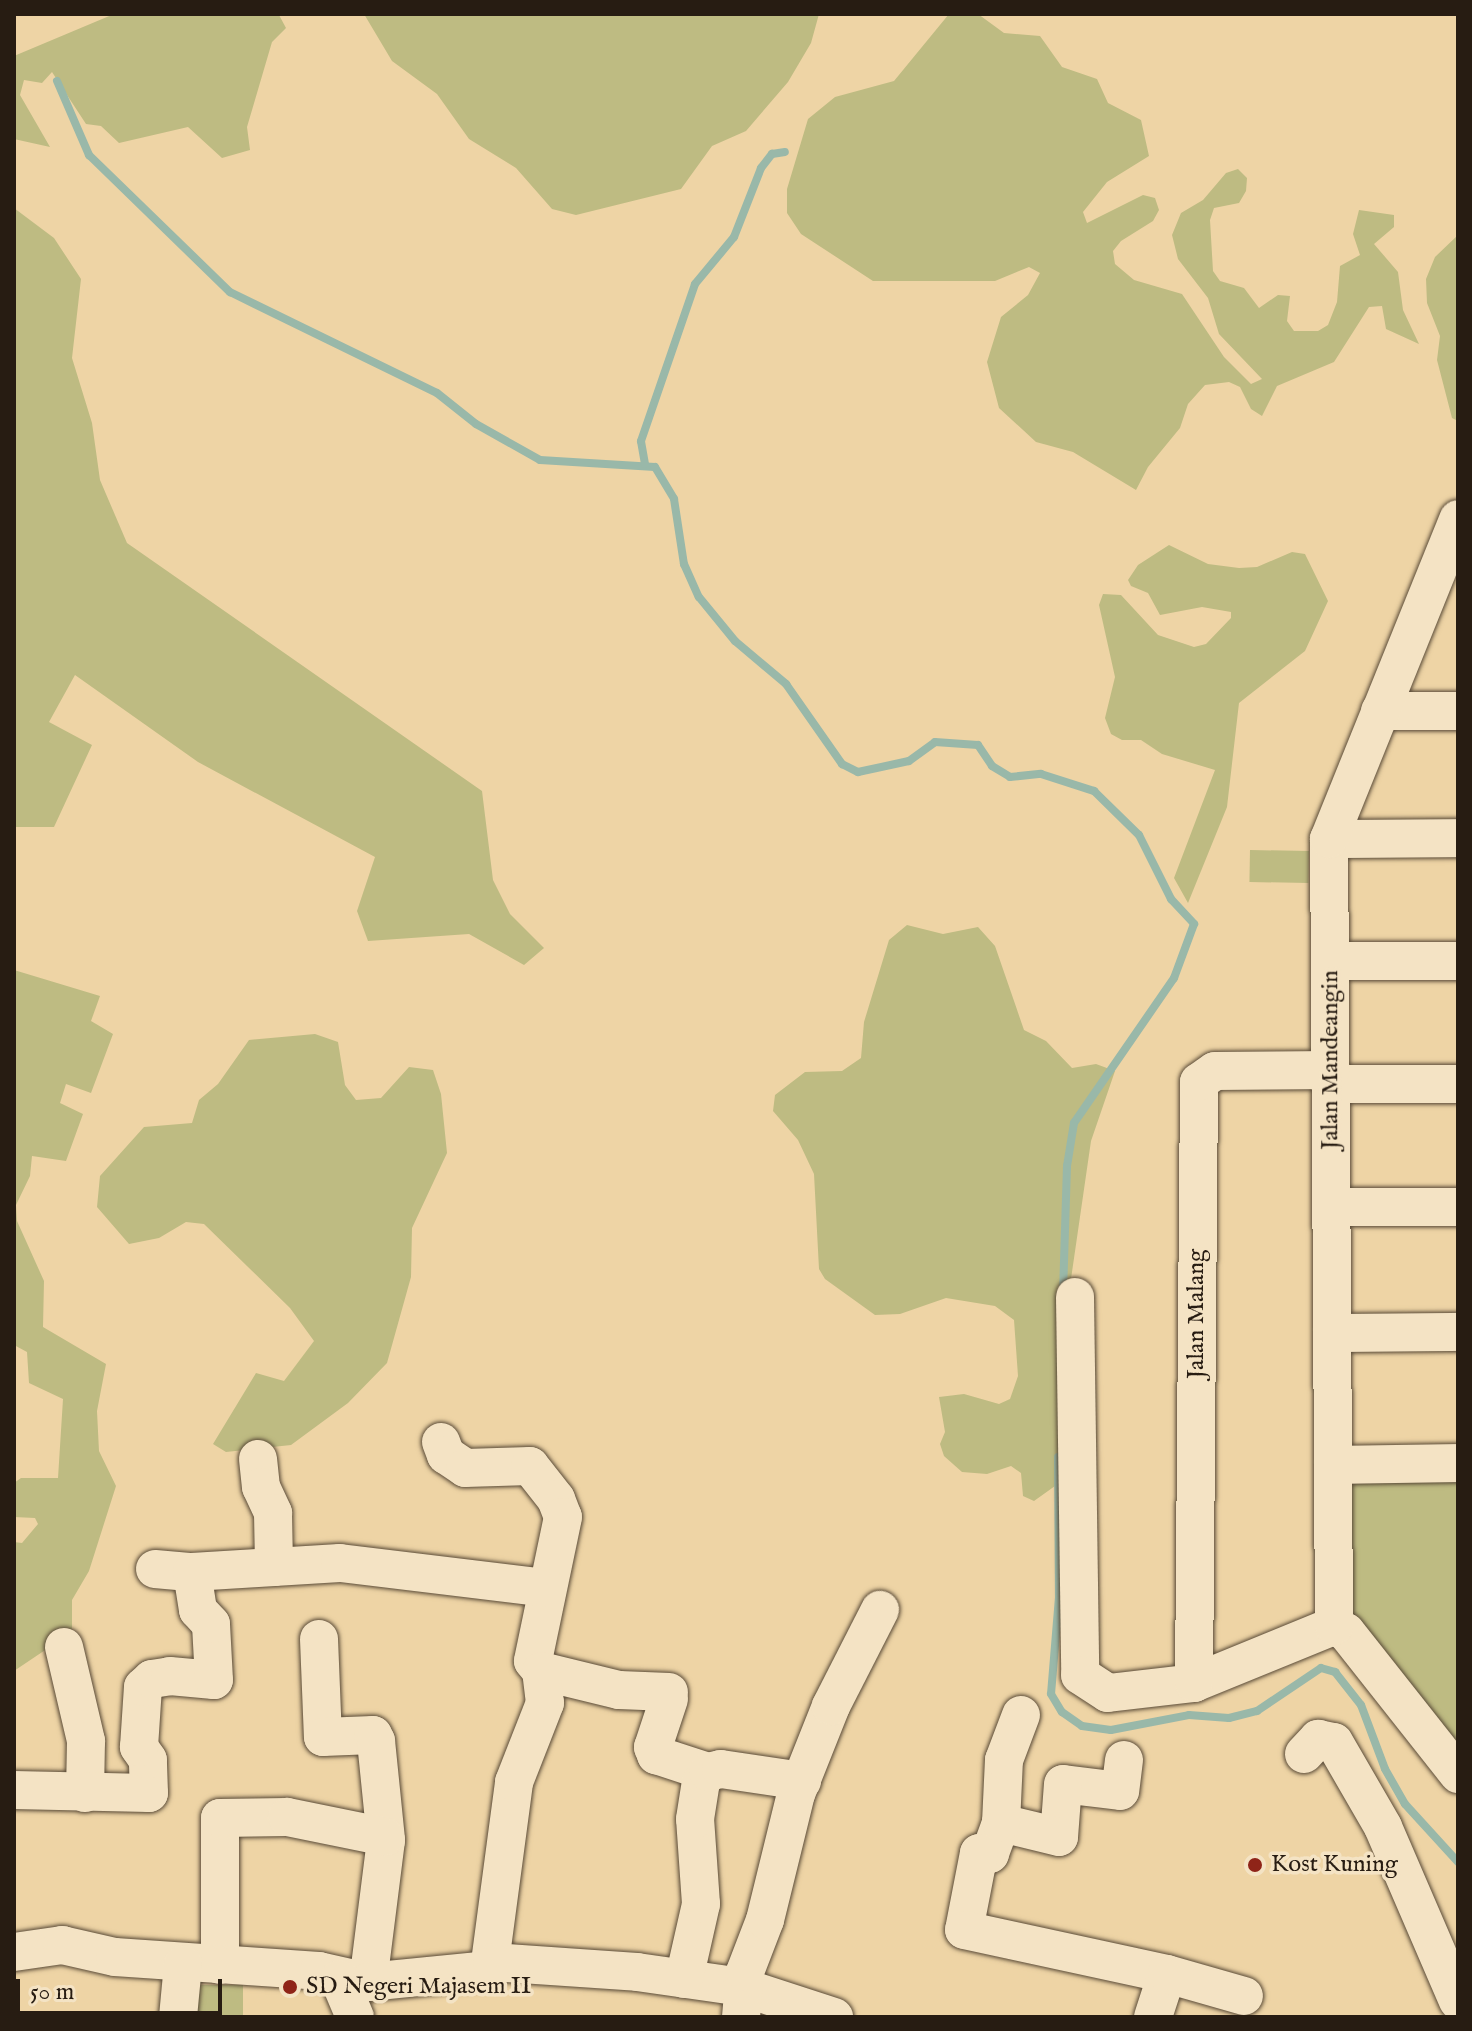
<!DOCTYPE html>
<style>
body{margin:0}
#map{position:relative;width:1472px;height:2031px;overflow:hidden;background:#eed4a5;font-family:"IM FELL English",serif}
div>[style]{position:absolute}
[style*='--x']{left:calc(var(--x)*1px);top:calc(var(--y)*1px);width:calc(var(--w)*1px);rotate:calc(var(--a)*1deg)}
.green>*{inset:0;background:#bebb82;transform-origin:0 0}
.stream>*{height:8px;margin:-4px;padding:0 4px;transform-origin:4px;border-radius:4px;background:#99b8a9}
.roads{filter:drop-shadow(0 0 2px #594a37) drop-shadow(0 0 2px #594a37)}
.minor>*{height:38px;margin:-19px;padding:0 19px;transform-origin:19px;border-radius:19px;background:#f4e3c4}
.dots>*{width:22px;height:22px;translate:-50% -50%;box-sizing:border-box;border:4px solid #f4e3c4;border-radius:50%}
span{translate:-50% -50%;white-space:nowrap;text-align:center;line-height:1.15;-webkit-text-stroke:7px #f4e3c4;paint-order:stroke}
.street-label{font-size:24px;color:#271c12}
.poi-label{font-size:24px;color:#271c12}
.left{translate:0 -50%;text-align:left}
.frame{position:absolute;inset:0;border:16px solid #271c12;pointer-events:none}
.scale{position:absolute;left:16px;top:1979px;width:206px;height:36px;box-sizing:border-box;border:4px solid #271c12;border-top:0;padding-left:10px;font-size:24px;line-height:28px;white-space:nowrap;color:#271c12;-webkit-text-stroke:6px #f4e3c4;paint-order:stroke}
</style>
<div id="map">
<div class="green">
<div style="clip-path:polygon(114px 14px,279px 15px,286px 28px,272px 42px,247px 127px,250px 150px,222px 158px,188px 127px,119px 143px,101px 126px,86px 124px,52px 72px,42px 83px,24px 80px,20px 95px,50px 147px,14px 139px,14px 56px)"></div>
<div style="clip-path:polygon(364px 14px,819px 14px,811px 43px,788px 82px,746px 131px,712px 146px,681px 189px,576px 215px,552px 209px,516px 168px,469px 139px,437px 94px,392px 61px)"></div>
<div style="clip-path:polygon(949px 14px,978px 14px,1004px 33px,1040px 36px,1062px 67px,1097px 79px,1108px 103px,1141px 120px,1149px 156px,1107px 182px,1083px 212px,1087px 223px,1143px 195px,1155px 198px,1159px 210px,1153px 221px,1121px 241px,1113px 251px,1115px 264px,1134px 280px,1182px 294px,1224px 357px,1251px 384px,1262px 379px,1219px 334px,1208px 298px,1178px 259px,1172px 235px,1181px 213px,1203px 200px,1226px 173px,1238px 169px,1247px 178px,1246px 191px,1239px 203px,1214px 208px,1210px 220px,1213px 271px,1220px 281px,1244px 288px,1259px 308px,1278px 295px,1290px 296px,1287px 321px,1294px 331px,1318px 331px,1328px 325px,1337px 302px,1340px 266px,1360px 255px,1353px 234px,1359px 210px,1394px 215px,1394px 227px,1374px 244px,1398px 272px,1403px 310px,1419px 344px,1386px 329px,1382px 306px,1369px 307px,1334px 362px,1277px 386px,1262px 416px,1251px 409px,1240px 387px,1229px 382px,1205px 385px,1188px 404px,1180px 428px,1148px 467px,1136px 490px,1073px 452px,1036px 442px,999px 408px,987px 362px,1001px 317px,1028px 295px,1040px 273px,1029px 267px,995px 281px,873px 281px,801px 234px,787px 213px,787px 189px,808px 119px,835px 97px,894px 81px)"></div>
<div style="clip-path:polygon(14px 208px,54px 238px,81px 279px,72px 358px,92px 423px,100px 480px,127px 543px,482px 791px,493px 880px,510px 914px,544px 948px,524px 965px,469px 934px,368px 941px,357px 911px,375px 857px,198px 762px,75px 675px,49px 722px,92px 745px,54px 827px,14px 827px)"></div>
<div style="clip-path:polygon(1458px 235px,1458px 421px,1452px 418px,1437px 360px,1440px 336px,1427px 303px,1426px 279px,1435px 257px)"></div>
<div style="clip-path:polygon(1169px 545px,1208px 564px,1239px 568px,1257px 567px,1292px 552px,1305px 554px,1328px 601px,1305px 651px,1239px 703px,1227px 807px,1188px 903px,1174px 878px,1215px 770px,1162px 754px,1141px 740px,1122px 740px,1111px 734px,1105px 718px,1115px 677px,1099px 605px,1103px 594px,1121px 595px,1158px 635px,1194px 647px,1206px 644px,1231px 618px,1231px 612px,1202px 607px,1160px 615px,1148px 593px,1131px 586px,1128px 580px,1138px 565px)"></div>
<div style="left:1250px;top:850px;width:59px;height:32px;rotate:1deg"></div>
<div style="clip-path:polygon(907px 925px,943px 934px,978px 927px,995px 946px,1024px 1030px,1046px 1041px,1072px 1068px,1096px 1064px,1115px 1071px,1091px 1141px,1062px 1341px,1062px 1481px,1034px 1501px,1023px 1496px,1021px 1473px,1011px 1466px,987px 1474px,962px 1472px,944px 1456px,940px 1444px,945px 1432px,939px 1397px,964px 1394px,999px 1404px,1010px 1399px,1018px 1376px,1014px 1320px,995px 1306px,946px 1298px,900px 1314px,875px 1315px,825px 1279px,819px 1269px,814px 1174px,798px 1140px,773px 1111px,775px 1095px,805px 1072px,842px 1071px,861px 1058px,864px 1022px,889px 940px)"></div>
<div style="clip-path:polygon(14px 970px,100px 996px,91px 1021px,113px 1034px,91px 1093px,66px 1084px,60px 1103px,83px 1114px,66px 1161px,32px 1156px,30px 1176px,16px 1205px,17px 1221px,44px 1281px,43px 1327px,106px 1364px,97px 1411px,99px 1451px,116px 1486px,89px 1571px,72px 1600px,72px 1632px,14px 1671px,14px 1542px,22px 1543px,38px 1524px,35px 1518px,14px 1517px,14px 1483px,21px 1478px,58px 1478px,63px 1399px,29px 1383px,27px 1352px,14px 1345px)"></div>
<div style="clip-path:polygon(315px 1034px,338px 1042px,345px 1085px,356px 1100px,381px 1098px,409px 1067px,433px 1070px,441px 1094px,447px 1153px,412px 1228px,411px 1277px,387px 1363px,348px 1403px,291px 1445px,226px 1452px,213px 1444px,256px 1373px,284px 1381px,314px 1341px,290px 1308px,204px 1224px,186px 1222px,159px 1238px,129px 1244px,97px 1207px,100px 1176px,144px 1127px,192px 1123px,199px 1100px,218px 1084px,249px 1040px)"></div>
<div style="clip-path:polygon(1350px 1474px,1458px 1474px,1458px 1752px,1353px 1616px)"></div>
<div style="left:191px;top:1985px;width:52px;height:32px"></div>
</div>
<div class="stream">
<div style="--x:57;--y:81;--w:81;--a:66.6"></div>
<div style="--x:89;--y:155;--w:197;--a:44.2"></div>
<div style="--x:230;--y:292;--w:230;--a:26"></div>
<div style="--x:437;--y:393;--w:50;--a:38.5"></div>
<div style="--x:476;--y:424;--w:73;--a:29.4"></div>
<div style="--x:540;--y:460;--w:115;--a:3.5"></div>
<div style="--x:655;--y:467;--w:37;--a:59"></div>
<div style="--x:674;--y:499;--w:66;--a:81.3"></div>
<div style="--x:684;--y:564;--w:36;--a:66"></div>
<div style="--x:699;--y:597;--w:57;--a:50.7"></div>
<div style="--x:735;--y:641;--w:67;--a:40.1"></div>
<div style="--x:786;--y:684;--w:98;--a:55"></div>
<div style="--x:842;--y:764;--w:18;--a:27"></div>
<div style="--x:858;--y:772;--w:52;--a:-12.2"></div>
<div style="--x:909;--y:761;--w:32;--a:-36"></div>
<div style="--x:935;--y:742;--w:43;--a:4"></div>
<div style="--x:978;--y:745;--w:25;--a:56"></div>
<div style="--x:992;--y:766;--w:21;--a:31"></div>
<div style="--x:1010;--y:777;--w:31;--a:-6"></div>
<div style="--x:1041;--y:774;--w:56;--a:17.8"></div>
<div style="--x:1094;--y:791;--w:63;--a:44.4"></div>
<div style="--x:1139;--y:835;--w:72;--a:63.4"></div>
<div style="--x:1171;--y:899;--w:34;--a:47"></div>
<div style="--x:1194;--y:924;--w:58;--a:110.3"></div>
<div style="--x:1174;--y:978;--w:176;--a:124.6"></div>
<div style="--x:1074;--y:1123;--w:44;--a:99.2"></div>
<div style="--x:1067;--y:1166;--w:125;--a:91.8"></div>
<div style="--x:645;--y:464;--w:23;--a:-100"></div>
<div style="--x:641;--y:441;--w:166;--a:-71"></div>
<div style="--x:695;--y:284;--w:61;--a:-50.3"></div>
<div style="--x:734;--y:237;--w:74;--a:-68.6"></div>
<div style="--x:761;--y:168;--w:18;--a:-52"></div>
<div style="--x:772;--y:154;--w:13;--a:-9"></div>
<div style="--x:1058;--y:1457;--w:140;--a:89.6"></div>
<div style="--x:1059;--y:1597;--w:97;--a:94.7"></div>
<div style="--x:1051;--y:1694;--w:21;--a:59"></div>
<div style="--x:1062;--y:1712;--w:24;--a:35"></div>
<div style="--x:1082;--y:1726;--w:29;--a:8"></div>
<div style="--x:1111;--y:1730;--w:79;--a:-10.9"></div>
<div style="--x:1189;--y:1715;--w:40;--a:4.3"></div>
<div style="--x:1229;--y:1718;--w:29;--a:-14"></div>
<div style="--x:1257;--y:1711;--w:77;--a:-33.9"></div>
<div style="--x:1321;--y:1668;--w:15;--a:16"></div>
<div style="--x:1335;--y:1672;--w:42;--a:51.8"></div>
<div style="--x:1361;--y:1705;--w:68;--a:69.4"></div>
<div style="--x:1385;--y:1769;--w:40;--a:60.3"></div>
<div style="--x:1405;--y:1804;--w:79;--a:47.6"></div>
</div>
<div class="roads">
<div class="minor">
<div style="--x:1380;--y:711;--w:78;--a:0"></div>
<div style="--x:1329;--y:839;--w:129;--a:-0.4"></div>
<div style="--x:1330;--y:961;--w:128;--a:0"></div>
<div style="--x:1330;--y:1084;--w:128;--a:0"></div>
<div style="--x:1331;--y:1207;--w:127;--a:0"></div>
<div style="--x:1075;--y:1297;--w:378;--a:89.2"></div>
<div style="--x:1080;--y:1675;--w:33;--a:33"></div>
<div style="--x:1108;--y:1693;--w:87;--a:-6.6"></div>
<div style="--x:1194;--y:1683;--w:151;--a:-22.2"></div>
<div style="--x:1334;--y:1626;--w:13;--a:27"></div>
<div style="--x:1346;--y:1632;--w:181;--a:51.7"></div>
<div style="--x:1332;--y:1333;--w:126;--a:-0.5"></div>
<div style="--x:441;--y:1442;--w:14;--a:69"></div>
<div style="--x:446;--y:1455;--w:23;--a:34"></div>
<div style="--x:465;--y:1468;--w:65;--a:-1.8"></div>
<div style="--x:530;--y:1466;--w:42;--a:51.8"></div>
<div style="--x:556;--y:1499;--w:19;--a:69"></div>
<div style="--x:563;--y:1517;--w:147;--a:101.8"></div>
<div style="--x:533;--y:1661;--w:13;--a:51"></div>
<div style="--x:541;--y:1671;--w:80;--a:13.7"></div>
<div style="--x:619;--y:1690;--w:50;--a:2.3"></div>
<div style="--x:258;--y:1459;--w:28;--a:84"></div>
<div style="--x:261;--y:1487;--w:29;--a:65"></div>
<div style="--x:273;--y:1513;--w:54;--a:88.9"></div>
<div style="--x:1333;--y:1465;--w:125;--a:-0.9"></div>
<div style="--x:155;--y:1569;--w:37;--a:5"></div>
<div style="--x:192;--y:1572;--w:148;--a:-3.5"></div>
<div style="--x:340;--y:1563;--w:208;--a:6.9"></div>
<div style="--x:1334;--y:1626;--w:787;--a:-90.36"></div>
<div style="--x:1329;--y:839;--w:345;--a:-68"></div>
<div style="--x:319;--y:1639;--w:98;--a:87.7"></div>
<div style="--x:323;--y:1737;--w:50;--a:-2.3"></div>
<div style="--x:373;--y:1735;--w:7;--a:63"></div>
<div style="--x:376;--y:1741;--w:100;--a:84.2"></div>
<div style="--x:386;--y:1840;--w:143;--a:97.2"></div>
<div style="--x:64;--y:1647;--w:97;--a:76.8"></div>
<div style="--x:86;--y:1741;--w:52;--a:91.1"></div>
<div style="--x:1194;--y:1683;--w:601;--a:-89.52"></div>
<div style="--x:1199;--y:1082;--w:19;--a:-35"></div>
<div style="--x:1215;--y:1071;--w:116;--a:-0.5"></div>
<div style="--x:669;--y:1699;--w:51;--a:108.4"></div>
<div style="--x:653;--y:1747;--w:9;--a:69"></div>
<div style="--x:656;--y:1755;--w:55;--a:18.1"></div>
<div style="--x:1304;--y:1754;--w:21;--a:-47"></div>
<div style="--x:1318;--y:1739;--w:16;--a:11"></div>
<div style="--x:1334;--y:1742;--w:98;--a:60"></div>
<div style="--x:1383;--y:1827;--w:189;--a:66.7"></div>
<div style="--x:1124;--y:1760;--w:31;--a:97"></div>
<div style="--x:1120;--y:1791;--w:57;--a:-173"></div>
<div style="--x:1063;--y:1784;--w:53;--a:94.3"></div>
<div style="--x:1059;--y:1837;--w:60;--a:-166.4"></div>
<div style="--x:1001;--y:1823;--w:33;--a:110"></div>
<div style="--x:990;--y:1854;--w:11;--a:-175"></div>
<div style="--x:979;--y:1853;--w:78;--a:101"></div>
<div style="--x:964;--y:1930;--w:208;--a:12.2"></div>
<div style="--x:14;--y:1790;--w:135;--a:1.3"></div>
<div style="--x:149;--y:1793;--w:33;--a:-92"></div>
<div style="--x:148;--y:1760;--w:16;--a:-125"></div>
<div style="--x:139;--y:1747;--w:60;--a:-86.2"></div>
<div style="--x:143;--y:1687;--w:12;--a:-42"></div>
<div style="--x:152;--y:1679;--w:18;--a:-9"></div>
<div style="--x:170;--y:1676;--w:44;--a:5.2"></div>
<div style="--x:214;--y:1680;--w:56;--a:-93.1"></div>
<div style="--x:211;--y:1624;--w:19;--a:-133"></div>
<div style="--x:198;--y:1610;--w:38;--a:-99"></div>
<div style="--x:1001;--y:1823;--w:63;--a:-87.3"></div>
<div style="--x:1004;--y:1760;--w:48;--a:-69.3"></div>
<div style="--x:14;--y:1952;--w:49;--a:-8.3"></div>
<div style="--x:62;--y:1945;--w:54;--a:12.8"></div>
<div style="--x:115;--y:1957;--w:204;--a:3.9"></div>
<div style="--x:319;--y:1971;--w:50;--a:12.7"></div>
<div style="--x:368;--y:1982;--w:122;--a:-5.7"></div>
<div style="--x:489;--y:1970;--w:190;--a:-82.4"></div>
<div style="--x:514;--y:1782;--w:85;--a:-68.6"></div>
<div style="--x:545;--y:1703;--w:32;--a:-97"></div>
<div style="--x:492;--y:1962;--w:145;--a:3.9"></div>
<div style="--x:637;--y:1972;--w:106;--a:8.1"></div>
<div style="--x:742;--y:1987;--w:97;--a:18.1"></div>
<div style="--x:220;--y:1965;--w:147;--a:-90"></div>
<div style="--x:220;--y:1818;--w:67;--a:-0.9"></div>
<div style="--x:287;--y:1817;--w:100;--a:11.5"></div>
<div style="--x:339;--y:1979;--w:41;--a:67.2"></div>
<div style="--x:684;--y:1979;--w:77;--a:-77.2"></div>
<div style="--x:701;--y:1904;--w:85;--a:-94"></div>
<div style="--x:695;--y:1819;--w:37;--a:-81"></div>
<div style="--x:701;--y:1782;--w:12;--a:-55"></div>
<div style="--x:708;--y:1772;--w:13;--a:-13"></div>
<div style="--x:721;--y:1769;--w:82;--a:8.4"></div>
<div style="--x:178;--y:2017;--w:53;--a:-84.6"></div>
<div style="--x:741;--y:2017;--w:45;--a:-84.9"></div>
<div style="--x:745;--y:1972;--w:56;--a:-69"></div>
<div style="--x:765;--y:1920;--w:130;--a:-76.2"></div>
<div style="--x:796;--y:1794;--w:95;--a:-68.3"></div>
<div style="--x:831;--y:1706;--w:108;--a:-63"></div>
<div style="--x:1153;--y:2017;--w:45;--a:-72"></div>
<div style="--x:1167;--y:1974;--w:80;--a:15.9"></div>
</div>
</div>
<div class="dots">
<div style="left:1255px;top:1865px;background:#8f2418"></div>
<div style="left:290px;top:1987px;background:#8f2418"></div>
</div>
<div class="street-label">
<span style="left:1331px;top:1060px;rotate:-90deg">Jalan Mandeangin</span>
<span style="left:1197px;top:1314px;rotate:-90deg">Jalan Malang</span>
</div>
<div class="poi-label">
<span class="left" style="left:1271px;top:1865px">Kost Kuning</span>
<span class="left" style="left:306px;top:1987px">SD Negeri Majasem II</span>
</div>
<div class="frame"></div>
<div class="scale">50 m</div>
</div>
